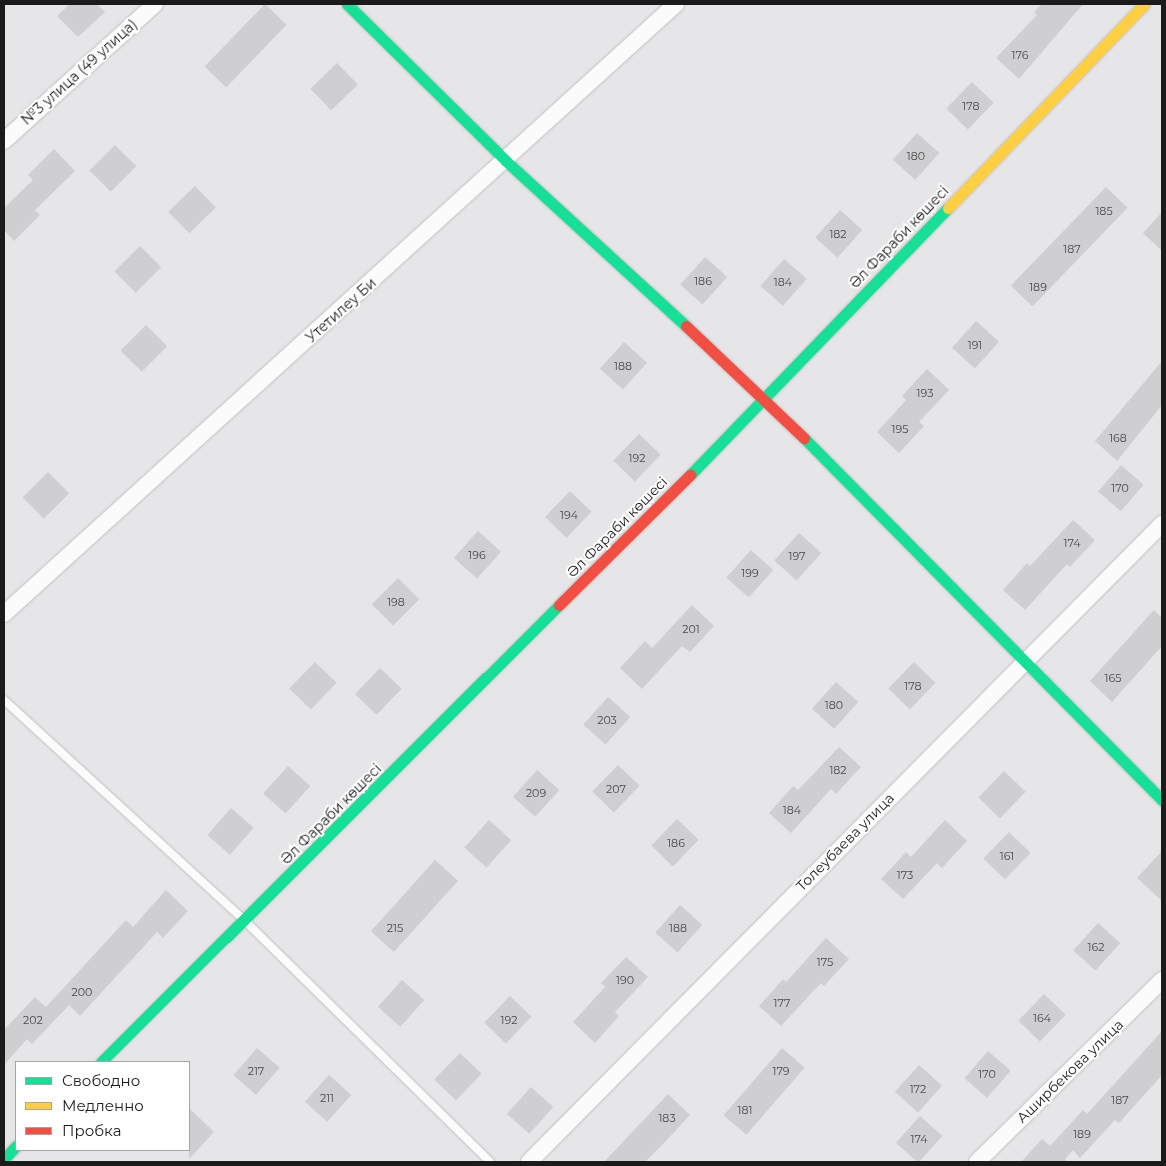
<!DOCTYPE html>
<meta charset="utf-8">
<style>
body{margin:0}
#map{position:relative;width:1166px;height:1166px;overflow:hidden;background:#e6e5e7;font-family:Montserrat,sans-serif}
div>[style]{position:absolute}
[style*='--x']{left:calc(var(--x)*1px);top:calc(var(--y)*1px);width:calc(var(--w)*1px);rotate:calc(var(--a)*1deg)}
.building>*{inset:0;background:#cfced0;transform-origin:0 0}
.roads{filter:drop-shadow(0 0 1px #c1c0c2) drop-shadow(0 0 1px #c1c0c2)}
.lane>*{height:8px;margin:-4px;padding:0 4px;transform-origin:4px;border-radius:4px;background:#fbfbfb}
.street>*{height:16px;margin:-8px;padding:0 8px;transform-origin:8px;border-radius:8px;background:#fbfbfb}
.fast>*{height:11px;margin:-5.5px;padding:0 5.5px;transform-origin:5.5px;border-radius:5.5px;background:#16e098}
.slow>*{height:11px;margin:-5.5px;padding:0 5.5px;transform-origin:5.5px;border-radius:5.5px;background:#ffcf43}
.jam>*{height:11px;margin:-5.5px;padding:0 5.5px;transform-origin:5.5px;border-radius:5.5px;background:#f24e42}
span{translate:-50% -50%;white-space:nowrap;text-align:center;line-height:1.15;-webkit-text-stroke:4px #fff;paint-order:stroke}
.number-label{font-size:11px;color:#4a4a4b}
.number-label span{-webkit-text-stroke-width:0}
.street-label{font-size:14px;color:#1c1b1c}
.frame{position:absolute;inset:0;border:5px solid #1c1b1c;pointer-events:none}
.legend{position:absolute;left:15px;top:1061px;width:175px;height:90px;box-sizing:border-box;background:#fff;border:1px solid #a4a4a4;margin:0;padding:6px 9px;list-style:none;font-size:15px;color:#1c1b1c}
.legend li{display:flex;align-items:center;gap:10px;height:25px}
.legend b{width:25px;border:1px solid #a4a4a4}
</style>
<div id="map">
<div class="building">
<div style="clip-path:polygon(70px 4px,97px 4px,105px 12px,78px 37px,57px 16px)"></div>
<div style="left:265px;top:4px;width:30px;height:87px;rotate:44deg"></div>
<div style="clip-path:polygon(1042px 4px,1083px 4px,1019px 79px,996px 58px,1037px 15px,1034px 12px)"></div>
<div style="left:337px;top:63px;width:30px;height:37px;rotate:46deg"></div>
<div style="left:972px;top:82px;width:30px;height:37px;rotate:44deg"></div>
<div style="left:917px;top:133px;width:30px;height:36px;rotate:42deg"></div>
<div style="left:115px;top:145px;width:30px;height:36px;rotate:45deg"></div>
<div style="clip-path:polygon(54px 149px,75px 171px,35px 210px,40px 215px,14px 241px,4px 230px,4px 208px,33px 180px,28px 175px)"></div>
<div style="left:195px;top:186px;width:30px;height:37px;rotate:46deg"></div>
<div style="left:1106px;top:187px;width:30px;height:137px;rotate:44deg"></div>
<div style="left:840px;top:210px;width:30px;height:37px;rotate:42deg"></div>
<div style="clip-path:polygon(1162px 212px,1162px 251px,1143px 233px)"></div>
<div style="left:140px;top:246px;width:30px;height:36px;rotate:45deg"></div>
<div style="left:705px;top:257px;width:30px;height:37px;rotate:42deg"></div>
<div style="left:784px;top:259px;width:30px;height:36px;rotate:41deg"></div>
<div style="left:976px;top:321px;width:31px;height:36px;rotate:42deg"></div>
<div style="left:146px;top:325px;width:30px;height:36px;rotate:45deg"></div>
<div style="left:624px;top:342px;width:31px;height:36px;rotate:42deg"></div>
<div style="clip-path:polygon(1162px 361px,1162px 405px,1117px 461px,1095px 441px)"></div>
<div style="clip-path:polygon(927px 369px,949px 390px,919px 422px,924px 426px,899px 453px,877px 432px,906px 400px,902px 396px)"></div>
<div style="left:639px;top:434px;width:30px;height:37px;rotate:44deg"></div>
<div style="left:1121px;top:465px;width:30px;height:35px;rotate:41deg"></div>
<div style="left:48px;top:472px;width:30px;height:36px;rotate:45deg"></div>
<div style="left:570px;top:491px;width:30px;height:36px;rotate:44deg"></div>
<div style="clip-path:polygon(1073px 520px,1095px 540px,1070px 567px,1067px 564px,1025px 610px,1003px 590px,1027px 563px,1030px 566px)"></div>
<div style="left:478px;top:531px;width:31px;height:36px;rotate:42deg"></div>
<div style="left:799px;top:533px;width:30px;height:37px;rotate:42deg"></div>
<div style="left:751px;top:550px;width:30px;height:37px;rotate:42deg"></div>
<div style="left:398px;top:578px;width:30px;height:37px;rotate:45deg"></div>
<div style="clip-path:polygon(692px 605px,714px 626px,690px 652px,682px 646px,642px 689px,620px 668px,645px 641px,652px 648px)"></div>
<div style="clip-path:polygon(1154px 610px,1162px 618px,1162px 646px,1112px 702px,1090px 681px)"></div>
<div style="left:315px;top:662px;width:30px;height:37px;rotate:44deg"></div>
<div style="left:914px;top:662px;width:30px;height:37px;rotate:44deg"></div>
<div style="left:380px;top:668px;width:30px;height:36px;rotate:44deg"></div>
<div style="left:836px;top:682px;width:30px;height:36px;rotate:42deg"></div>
<div style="left:608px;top:697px;width:30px;height:37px;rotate:42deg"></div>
<div style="clip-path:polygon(839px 747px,861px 767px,836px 794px,831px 789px,791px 833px,769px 813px,793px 786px,798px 790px)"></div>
<div style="left:618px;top:765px;width:30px;height:37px;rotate:44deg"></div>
<div style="left:288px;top:766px;width:30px;height:37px;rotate:42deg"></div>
<div style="left:537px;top:770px;width:30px;height:36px;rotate:42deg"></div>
<div style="left:1004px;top:771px;width:30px;height:37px;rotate:44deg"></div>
<div style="left:231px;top:808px;width:30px;height:36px;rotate:41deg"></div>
<div style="left:677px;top:819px;width:30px;height:37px;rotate:44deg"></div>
<div style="left:489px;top:820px;width:30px;height:37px;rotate:42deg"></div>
<div style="clip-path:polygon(945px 820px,967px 841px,942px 868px,937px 863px,903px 899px,881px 879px,906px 852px,911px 857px)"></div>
<div style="left:1009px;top:832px;width:30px;height:37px;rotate:44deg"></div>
<div style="clip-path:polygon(1162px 851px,1162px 901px,1137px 878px)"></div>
<div style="left:435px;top:860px;width:31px;height:96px;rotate:42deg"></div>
<div style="clip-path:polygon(166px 890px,188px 911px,163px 938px,157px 932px,80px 1016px,69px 1005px,32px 1044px,27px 1039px,4px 1065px,4px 1030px,35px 997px,46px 1007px,126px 920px,133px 927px)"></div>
<div style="left:680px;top:905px;width:30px;height:37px;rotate:42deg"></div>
<div style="left:1098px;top:923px;width:30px;height:37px;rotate:42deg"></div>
<div style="clip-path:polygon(826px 938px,849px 959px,824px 986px,821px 983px,781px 1026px,759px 1006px,783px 979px,786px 982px)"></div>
<div style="clip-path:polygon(626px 957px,648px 977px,615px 1012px,619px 1016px,595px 1043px,573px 1022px,605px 987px,601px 983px)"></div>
<div style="left:402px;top:980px;width:30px;height:36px;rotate:42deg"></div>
<div style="left:1044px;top:994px;width:30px;height:37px;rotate:44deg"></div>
<div style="left:510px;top:996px;width:30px;height:37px;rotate:44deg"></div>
<div style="clip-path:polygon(1162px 1031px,1162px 1075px,1119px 1123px,1115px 1120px,1080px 1158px,1073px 1150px,1065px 1159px,1068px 1162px,1021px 1162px,1042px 1139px,1050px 1146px,1083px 1110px,1087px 1114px)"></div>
<div style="left:257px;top:1048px;width:30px;height:36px;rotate:41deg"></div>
<div style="left:782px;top:1048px;width:30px;height:89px;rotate:41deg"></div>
<div style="left:988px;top:1051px;width:30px;height:36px;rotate:41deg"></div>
<div style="left:460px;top:1053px;width:30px;height:37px;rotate:44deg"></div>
<div style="left:919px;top:1065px;width:31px;height:36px;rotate:42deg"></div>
<div style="left:329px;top:1075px;width:30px;height:36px;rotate:42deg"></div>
<div style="left:531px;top:1087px;width:30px;height:36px;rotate:42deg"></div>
<div style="clip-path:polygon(668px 1094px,690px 1115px,665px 1142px,645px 1162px,604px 1162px)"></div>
<div style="clip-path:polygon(189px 1108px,214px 1132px,189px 1159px)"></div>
<div style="left:920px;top:1116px;width:30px;height:36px;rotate:42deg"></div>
</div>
<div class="roads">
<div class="lane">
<div style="--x:4;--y:700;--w:326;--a:42.5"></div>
<div style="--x:244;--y:920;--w:345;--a:44.5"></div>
</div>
<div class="street">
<div style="--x:4;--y:141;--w:204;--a:-42.2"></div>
<div style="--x:4;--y:614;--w:908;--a:-42.23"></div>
<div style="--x:529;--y:1162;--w:899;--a:-45.23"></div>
<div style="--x:977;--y:1162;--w:260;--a:-44.5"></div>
</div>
<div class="fast">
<div style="--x:347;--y:4;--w:223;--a:44.6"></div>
<div style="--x:506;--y:161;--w:244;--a:42.5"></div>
<div style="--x:804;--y:438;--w:509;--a:45.32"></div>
<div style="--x:690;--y:475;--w:371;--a:-46"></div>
<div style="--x:101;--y:1062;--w:647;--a:-44.94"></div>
<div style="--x:4;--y:1159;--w:18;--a:-47"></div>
</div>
<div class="slow">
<div style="--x:948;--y:208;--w:283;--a:-46.1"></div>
</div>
<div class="jam">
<div style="--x:686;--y:326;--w:163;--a:43.5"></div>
<div style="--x:559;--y:605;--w:185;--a:-44.8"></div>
</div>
</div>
<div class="number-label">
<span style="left:1020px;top:55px">176</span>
<span style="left:971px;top:106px">178</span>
<span style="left:916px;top:156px">180</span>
<span style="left:1104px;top:211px">185</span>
<span style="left:838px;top:234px">182</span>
<span style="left:1072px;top:249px">187</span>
<span style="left:703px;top:281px">186</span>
<span style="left:783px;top:282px">184</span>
<span style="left:1038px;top:287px">189</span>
<span style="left:975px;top:345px">191</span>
<span style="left:623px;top:366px">188</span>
<span style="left:925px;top:393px">193</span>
<span style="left:900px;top:429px">195</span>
<span style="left:1118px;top:438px">168</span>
<span style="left:637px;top:458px">192</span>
<span style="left:1120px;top:488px">170</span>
<span style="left:569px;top:515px">194</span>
<span style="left:1072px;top:543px">174</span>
<span style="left:477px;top:555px">196</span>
<span style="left:797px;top:556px">197</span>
<span style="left:750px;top:573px">199</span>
<span style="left:396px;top:602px">198</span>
<span style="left:691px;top:629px">201</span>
<span style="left:1113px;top:678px">165</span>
<span style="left:913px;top:686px">178</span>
<span style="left:834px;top:705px">180</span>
<span style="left:607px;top:720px">203</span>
<span style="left:838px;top:770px">182</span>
<span style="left:616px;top:789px">207</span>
<span style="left:536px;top:793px">209</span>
<span style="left:792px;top:810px">184</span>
<span style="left:676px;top:843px">186</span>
<span style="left:1007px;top:856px">161</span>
<span style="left:905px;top:875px">173</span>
<span style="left:395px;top:928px">215</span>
<span style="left:678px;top:928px">188</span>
<span style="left:1096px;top:947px">162</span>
<span style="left:825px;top:962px">175</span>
<span style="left:625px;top:980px">190</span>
<span style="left:82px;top:992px">200</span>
<span style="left:782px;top:1003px">177</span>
<span style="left:1042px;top:1018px">164</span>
<span style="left:33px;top:1020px">202</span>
<span style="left:509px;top:1020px">192</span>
<span style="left:256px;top:1071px">217</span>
<span style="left:781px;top:1071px">179</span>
<span style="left:987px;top:1074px">170</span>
<span style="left:918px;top:1089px">172</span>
<span style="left:327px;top:1098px">211</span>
<span style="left:1120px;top:1100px">187</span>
<span style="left:745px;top:1110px">181</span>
<span style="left:667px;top:1118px">183</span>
<span style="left:1082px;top:1134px">189</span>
<span style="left:919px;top:1139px">174</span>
</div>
<div class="street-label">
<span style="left:79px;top:72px;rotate:-42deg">№3 улица (49 улица)</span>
<span style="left:899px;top:237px;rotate:-46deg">Әл Фараби көшесі</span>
<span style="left:341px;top:310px;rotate:-42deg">Утетилеу Би</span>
<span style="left:617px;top:527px;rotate:-45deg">Әл Фараби көшесі</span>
<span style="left:331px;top:814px;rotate:-45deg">Әл Фараби көшесі</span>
<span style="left:845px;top:842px;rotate:-45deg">Толеубаева улица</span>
<span style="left:1070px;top:1071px;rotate:-44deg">Аширбекова улица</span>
</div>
<div class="frame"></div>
<ul class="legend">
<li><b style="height:6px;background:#16e098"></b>Свободно</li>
<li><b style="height:6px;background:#ffcf43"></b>Медленно</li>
<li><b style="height:6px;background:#f24e42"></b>Пробка</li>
</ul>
</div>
